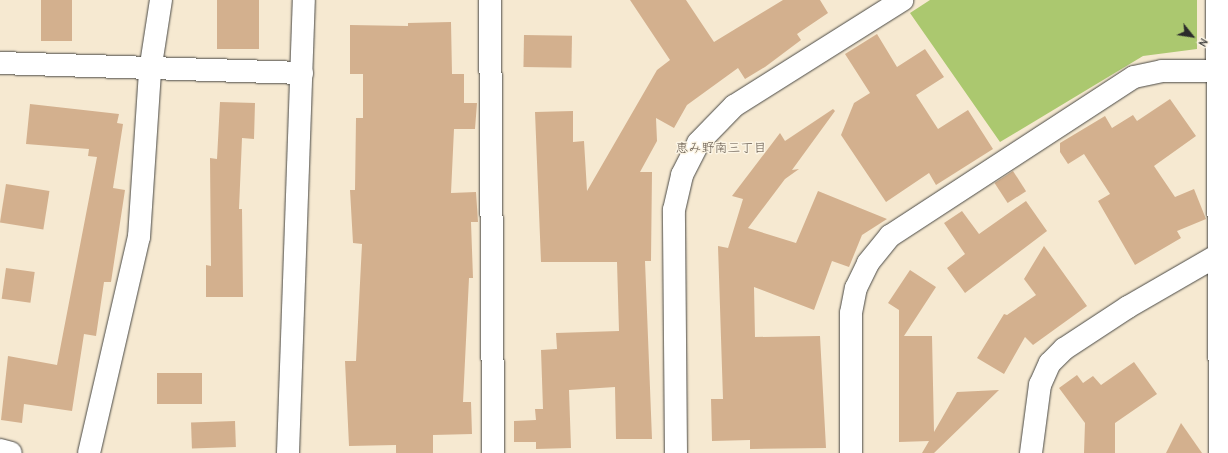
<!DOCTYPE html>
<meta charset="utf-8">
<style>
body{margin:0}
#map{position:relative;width:1228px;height:453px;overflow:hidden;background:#f6e9d1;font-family:"Comic Neue","Klee One",sans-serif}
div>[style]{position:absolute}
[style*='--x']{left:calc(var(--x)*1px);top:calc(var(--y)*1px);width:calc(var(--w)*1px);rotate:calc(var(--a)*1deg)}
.green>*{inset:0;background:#abc86f}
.building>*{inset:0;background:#d3b08e;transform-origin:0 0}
.roads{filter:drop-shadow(0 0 1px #494844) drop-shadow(0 0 1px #494844)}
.minor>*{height:22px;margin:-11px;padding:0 11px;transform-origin:11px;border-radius:11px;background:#fff}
span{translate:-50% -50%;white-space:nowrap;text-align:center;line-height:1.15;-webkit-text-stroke:3px #fcf5e5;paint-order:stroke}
.neighbourhood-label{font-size:13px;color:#665a4e}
.north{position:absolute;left:1172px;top:16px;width:40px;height:40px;-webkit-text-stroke:3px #fcf5e5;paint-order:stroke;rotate:120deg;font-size:11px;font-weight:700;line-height:16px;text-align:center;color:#2b2b2b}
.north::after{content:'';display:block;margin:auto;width:14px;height:18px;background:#2b2b2b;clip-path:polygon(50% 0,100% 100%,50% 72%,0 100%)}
</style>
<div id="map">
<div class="green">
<div style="clip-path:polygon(930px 0,1197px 0,1197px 49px,1143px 56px,1000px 142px,910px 13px)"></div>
</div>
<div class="building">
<div style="left:41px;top:0;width:31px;height:41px"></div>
<div style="left:217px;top:0;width:42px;height:49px"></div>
<div style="clip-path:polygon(630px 0,686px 0,714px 42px,783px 0,820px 0,828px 13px,797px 34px,801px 40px,765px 67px,745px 79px,738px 68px,687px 105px,674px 128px,656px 118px,657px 141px,640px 172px,652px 172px,651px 261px,645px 261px,652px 439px,616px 439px,615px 387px,569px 390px,571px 448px,536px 449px,536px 442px,514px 442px,514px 421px,536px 420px,535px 409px,543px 409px,541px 350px,557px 349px,556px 333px,619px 331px,617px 262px,541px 262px,535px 112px,573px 111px,573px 142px,584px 141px,587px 191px,657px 70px,670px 60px)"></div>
<div style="clip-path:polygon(451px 22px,452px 74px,464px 74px,464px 103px,477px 103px,475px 129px,454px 129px,451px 193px,476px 192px,478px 222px,471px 222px,473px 278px,469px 278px,463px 402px,471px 402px,472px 434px,433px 435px,433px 453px,396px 453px,396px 445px,349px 446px,345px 361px,356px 361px,362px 244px,353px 243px,350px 190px,355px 190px,356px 118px,363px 118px,363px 74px,350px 74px,350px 25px,408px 26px,408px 23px)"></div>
<div style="clip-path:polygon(877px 34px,897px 67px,925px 49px,944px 77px,916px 95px,938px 129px,968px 110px,993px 149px,936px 185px,929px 173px,886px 202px,841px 135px,854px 103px,870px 93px,845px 54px)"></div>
<div style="left:524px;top:35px;width:48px;height:32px;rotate:1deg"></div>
<div style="clip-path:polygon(1170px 99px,1196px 136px,1154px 166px,1175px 197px,1194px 189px,1206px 219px,1177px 231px,1181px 238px,1135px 265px,1098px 201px,1110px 194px,1084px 154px,1068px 164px,1060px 152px,1060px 143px,1105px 116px,1112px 128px,1133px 115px,1137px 121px)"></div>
<div style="clip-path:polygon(220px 102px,255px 103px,254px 139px,242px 138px,239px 209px,242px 209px,243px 297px,206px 297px,206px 265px,211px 266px,210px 158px,217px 159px)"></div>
<div style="clip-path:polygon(30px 104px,119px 114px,117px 123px,123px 124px,113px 188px,125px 190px,111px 282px,104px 282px,96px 336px,84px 334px,72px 411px,24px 404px,22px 423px,1px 420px,8px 356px,57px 365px,97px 157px,88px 156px,89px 149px,26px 144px)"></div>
<div style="clip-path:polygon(833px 109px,835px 111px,792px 170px,799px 169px,785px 179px,748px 228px,796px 243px,818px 191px,887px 219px,862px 235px,849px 267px,832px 261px,814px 310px,754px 287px,755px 337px,820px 336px,826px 448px,750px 449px,750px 440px,712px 441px,711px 399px,723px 399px,718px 246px,728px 248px,743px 199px,732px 196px,780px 133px,785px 141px)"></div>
<div style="left:1013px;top:171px;width:24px;height:22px;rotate:57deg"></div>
<div style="left:6px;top:184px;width:44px;height:39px;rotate:9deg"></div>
<div style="clip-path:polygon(1026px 201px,1047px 231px,965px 293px,947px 268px,965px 254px,944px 223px,962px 211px,979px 234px)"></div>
<div style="clip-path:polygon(1044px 246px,1087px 306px,1033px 345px,1025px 337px,1004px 374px,977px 358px,1004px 314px,1007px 315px,1036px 295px,1024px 279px)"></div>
<div style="left:6px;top:268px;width:29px;height:31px;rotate:8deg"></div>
<div style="clip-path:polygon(910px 270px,936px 287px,904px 336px,932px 336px,934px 432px,957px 392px,999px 390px,934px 453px,922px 453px,929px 441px,899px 442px,899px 310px,888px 303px)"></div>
<div style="clip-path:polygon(1134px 362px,1157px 394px,1115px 423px,1115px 453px,1084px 453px,1085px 423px,1059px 388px,1077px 375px,1083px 383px,1093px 376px,1101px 385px)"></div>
<div style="left:202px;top:373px;width:31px;height:45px;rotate:90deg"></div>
<div style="left:235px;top:421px;width:26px;height:44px;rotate:88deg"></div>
<div style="clip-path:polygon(1181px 423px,1202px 453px,1166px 453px)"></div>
</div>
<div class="roads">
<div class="minor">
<div style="--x:490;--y:0;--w:453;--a:89.6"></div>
<div style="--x:1217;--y:0;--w:453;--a:89.6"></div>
<div style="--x:0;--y:63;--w:302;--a:1.9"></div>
<div style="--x:0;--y:450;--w:11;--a:15"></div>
<div style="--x:89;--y:453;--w:222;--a:-77"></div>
<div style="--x:139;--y:237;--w:166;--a:-86.2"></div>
<div style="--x:150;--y:71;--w:72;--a:-81.2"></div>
<div style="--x:288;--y:453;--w:453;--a:-88"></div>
<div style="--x:676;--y:453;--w:243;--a:-90.5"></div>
<div style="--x:674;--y:210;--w:36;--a:-77"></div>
<div style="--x:682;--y:175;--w:36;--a:-63"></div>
<div style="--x:698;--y:143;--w:52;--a:-45.8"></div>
<div style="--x:734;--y:106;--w:199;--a:-32.2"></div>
<div style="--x:851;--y:453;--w:140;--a:-90"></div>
<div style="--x:851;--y:313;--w:25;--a:-79"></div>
<div style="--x:856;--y:288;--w:28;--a:-64"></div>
<div style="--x:868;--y:263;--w:35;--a:-51"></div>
<div style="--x:890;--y:236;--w:291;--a:-33.1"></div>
<div style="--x:1134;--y:77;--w:29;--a:-12"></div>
<div style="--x:1162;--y:71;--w:66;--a:0"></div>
<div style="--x:1031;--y:453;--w:69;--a:-82.5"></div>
<div style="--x:1040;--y:385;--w:24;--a:-66"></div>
<div style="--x:1050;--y:363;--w:20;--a:-45"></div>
<div style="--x:1064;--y:349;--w:77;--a:-33.3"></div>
<div style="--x:1128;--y:307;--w:104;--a:-30"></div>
</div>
</div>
<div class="neighbourhood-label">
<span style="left:721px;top:148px">恵み野南三丁目</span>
</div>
<div class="north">N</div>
</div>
